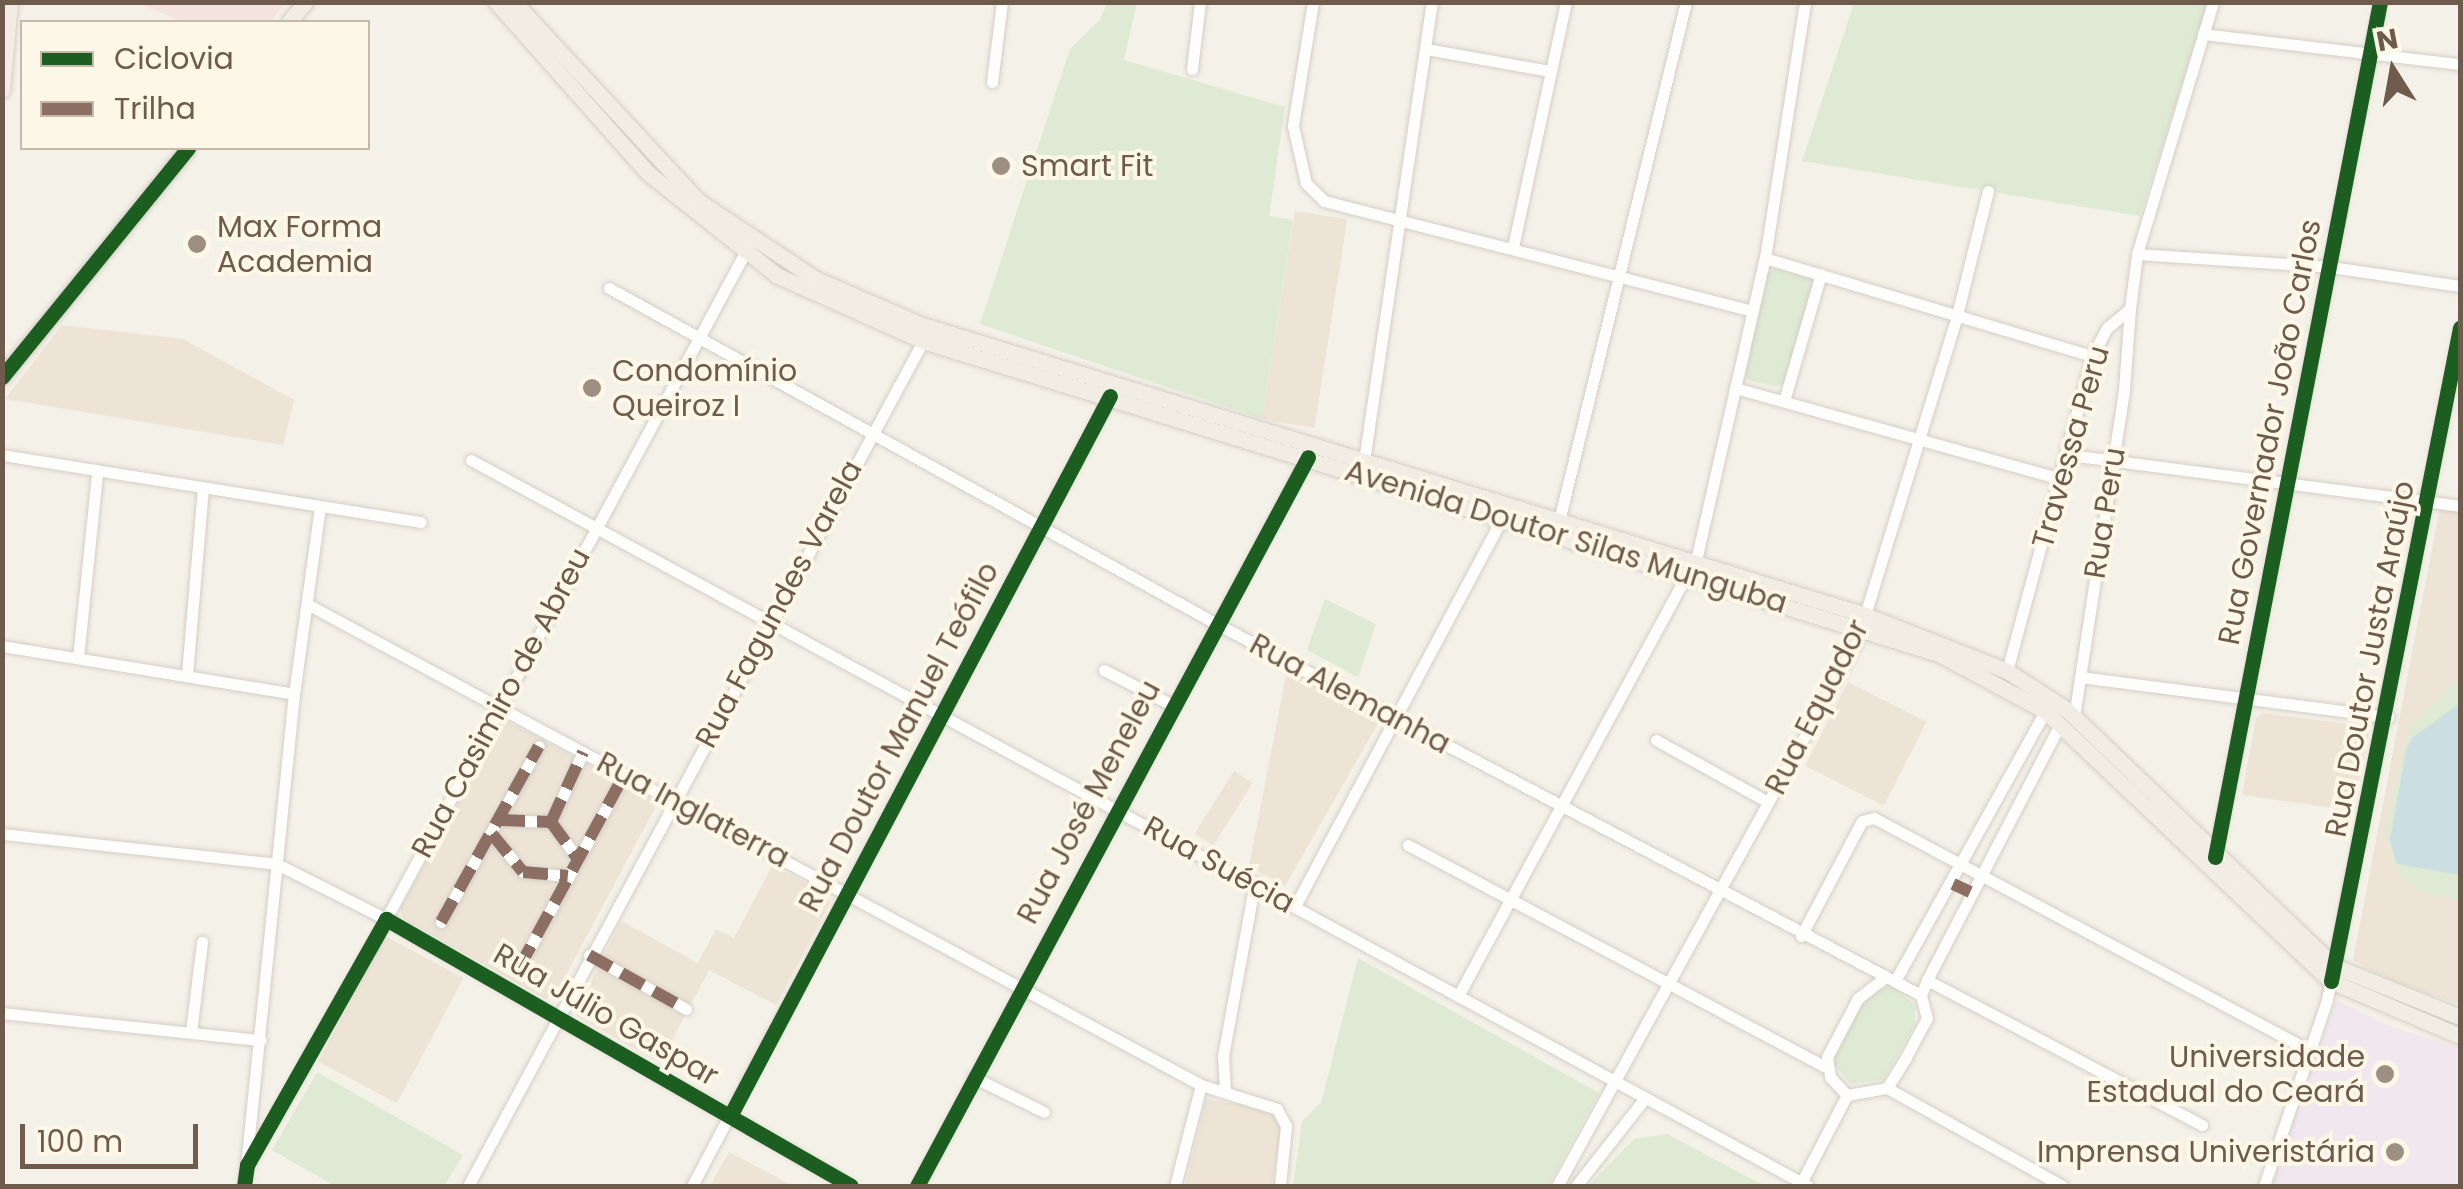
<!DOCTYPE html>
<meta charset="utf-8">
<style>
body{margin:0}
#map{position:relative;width:2463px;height:1189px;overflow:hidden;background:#f4f1e8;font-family:Poppins,sans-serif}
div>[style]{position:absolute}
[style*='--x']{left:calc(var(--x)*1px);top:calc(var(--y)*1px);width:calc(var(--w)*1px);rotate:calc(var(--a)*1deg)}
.residential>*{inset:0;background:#ede4d6;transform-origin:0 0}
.education>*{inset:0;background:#f1e8ef}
.medical>*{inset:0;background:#f5e3df}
.green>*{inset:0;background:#dfead4}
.water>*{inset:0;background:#cbdfe2}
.roads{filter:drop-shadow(0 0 2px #d3cec6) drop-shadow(0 0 2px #d3cec6)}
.minor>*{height:11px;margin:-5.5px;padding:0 5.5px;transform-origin:5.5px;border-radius:5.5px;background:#fdfdfc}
.major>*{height:15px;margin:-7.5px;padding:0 7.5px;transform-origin:7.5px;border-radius:7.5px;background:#f1ede5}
.quiet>*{height:12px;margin-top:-6px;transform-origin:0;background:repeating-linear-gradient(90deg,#8d6e63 0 25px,transparent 0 37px)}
.cycleway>*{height:15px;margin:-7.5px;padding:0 7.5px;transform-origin:7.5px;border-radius:7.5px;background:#1b5e20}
.dots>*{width:28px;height:28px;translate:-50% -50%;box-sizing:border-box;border:5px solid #fdf7e8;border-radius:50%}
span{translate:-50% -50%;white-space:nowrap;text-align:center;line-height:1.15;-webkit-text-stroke:8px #fdf7e8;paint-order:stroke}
.poi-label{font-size:30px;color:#6e5b4c}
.left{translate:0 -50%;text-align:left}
.right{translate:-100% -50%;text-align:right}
.street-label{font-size:30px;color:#6e5b4c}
.frame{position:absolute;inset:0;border:5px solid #6e5b4c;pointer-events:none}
.legend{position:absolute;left:20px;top:20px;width:350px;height:130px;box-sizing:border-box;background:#fdf7e8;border:2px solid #c4b9aa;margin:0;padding:12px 18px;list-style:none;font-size:30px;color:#6e5b4c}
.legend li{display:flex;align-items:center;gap:20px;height:50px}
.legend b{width:50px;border:2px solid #c4b9aa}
.north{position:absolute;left:2343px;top:20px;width:100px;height:100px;-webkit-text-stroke:8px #fdf7e8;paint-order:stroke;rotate:349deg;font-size:28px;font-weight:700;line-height:40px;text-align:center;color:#6e5b4c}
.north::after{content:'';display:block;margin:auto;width:35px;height:45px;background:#6e5b4c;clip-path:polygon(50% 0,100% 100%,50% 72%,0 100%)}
.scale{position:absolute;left:20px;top:1124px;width:178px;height:45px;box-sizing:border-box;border:5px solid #6e5b4c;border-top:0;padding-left:12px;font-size:30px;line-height:35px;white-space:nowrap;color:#6e5b4c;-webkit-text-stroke:8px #fdf7e8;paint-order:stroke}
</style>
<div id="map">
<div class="residential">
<div style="left:1295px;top:211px;width:53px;height:211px;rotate:9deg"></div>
<div style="clip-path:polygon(62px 325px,183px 339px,294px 400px,283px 445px,5px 399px)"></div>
<div style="clip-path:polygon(2440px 507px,2460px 510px,2460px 1004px,2387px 980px,2353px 960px)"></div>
<div style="clip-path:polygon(1287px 670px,1379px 722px,1285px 886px,1249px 866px)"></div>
<div style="left:1848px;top:682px;width:88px;height:94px;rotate:27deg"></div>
<div style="clip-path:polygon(2263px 713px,2364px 726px,2369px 733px,2353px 811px,2242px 795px,2256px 717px)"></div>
<div style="clip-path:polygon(509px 722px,652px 799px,655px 808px,555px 996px,545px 999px,403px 919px,400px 908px,500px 725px)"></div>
<div style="left:1234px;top:771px;width:22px;height:74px;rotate:32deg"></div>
<div style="clip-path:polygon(772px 866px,827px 893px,830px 903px,776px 1005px,709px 970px,660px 1063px,575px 1015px,621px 921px,698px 963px,716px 929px,734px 938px)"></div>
<div style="left:385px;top:936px;width:89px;height:142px;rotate:28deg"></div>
<div style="clip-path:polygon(1206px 1099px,1276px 1111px,1281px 1128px,1272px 1186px,1185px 1186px)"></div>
<div style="clip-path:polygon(729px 1152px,793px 1186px,710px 1186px)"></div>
</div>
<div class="education">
<div style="clip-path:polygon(2337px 1000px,2389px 1026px,2460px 1048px,2460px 1186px,2269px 1186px)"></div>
</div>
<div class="medical">
<div style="clip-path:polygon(137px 3px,285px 2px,285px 3px,271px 22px,183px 22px)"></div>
</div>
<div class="green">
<div style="clip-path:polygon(1107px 3px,1137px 3px,1124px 60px,1285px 107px,1269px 216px,1293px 220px,1262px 419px,980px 324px,1070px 49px,1100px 20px)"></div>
<div style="clip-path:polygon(1854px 3px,2208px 3px,2140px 216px,1802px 161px)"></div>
<div style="clip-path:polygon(1775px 269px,1810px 278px,1813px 285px,1784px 383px,1776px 387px,1748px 380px,1744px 372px,1767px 273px)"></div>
<div style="clip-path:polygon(1325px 599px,1376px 624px,1358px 677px,1307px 650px)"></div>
<div style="clip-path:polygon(2460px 676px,2460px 901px,2418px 891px,2399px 875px,2384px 832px,2410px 726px)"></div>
<div style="clip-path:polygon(1358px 958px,1599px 1093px,1548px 1186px,1293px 1186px,1302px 1121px,1321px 1103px)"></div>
<div style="clip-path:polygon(1891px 985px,1915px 1005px,1915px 1025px,1883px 1080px,1850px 1084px,1834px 1064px,1837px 1046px,1865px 997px)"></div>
<div style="clip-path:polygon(317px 1072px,463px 1155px,444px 1186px,335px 1186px,272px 1150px)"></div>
<div style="clip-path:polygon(1667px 1134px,1765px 1186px,1588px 1186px,1634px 1139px)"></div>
</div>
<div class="water">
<div style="clip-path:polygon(2460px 703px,2460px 875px,2397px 864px,2390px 840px,2406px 750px,2412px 738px)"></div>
</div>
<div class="roads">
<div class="minor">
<div style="--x:1313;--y:2;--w:126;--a:99.2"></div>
<div style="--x:1293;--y:126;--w:58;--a:77.2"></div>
<div style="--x:1306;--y:183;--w:25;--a:45"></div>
<div style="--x:1324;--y:201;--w:441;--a:14.4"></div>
<div style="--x:2203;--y:34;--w:259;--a:6.7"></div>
<div style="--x:1426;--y:49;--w:125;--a:10.1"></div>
<div style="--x:1192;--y:69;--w:67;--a:-83.2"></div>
<div style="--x:992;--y:82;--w:81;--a:-82.9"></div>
<div style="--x:1513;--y:247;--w:251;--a:-77.8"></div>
<div style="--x:2137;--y:254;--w:194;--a:3.8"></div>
<div style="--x:2331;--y:267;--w:130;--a:8.4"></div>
<div style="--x:1765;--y:258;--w:341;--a:16.7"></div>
<div style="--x:609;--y:288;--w:692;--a:28.93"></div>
<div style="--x:1215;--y:623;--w:798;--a:27.79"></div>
<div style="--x:1735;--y:388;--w:339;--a:15.6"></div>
<div style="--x:1784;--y:401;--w:132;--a:-73.8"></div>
<div style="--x:2;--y:455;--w:424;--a:9.1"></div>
<div style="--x:2069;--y:455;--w:394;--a:7.4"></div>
<div style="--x:471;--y:460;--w:1521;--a:28.5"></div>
<div style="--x:1363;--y:468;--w:471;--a:-81.6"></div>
<div style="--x:1559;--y:521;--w:534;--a:-76.25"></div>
<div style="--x:1695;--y:565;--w:315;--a:-77.2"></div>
<div style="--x:1765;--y:258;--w:259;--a:-81.1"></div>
<div style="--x:307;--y:604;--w:1015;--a:28.28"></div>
<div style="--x:1201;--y:1085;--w:80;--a:17.5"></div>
<div style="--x:1277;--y:1109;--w:19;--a:62"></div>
<div style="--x:1286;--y:1126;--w:60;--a:95.7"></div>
<div style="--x:2;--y:646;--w:296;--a:9.3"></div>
<div style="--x:78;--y:658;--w:186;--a:-84.1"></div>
<div style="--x:1104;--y:670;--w:74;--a:27.3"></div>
<div style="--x:2007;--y:671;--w:326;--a:-74.9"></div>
<div style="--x:2092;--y:356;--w:32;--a:-62"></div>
<div style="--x:2107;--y:328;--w:30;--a:-40"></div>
<div style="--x:2130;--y:309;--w:55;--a:-82.7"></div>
<div style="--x:2137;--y:254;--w:263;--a:-73.2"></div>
<div style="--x:187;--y:674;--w:186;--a:-85.1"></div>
<div style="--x:2080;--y:677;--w:311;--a:7.4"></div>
<div style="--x:2074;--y:717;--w:331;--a:-81.3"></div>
<div style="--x:2124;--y:390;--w:81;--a:-85.8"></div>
<div style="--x:1656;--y:740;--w:128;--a:29"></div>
<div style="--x:500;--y:820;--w:51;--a:2.2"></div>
<div style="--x:551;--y:822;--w:46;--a:53.9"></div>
<div style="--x:551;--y:822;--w:77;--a:-65.4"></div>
<div style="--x:2;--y:834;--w:277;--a:6.2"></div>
<div style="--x:277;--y:864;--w:122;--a:26.8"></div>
<div style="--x:386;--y:919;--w:536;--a:29.86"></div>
<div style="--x:492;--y:834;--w:49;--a:50.8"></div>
<div style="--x:523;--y:872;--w:45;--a:5.1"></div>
<div style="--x:1408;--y:845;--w:472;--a:28"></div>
<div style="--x:2215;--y:857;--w:871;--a:-79.08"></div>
<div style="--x:1295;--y:906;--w:438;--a:-61.9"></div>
<div style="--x:441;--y:922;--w:201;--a:-60.9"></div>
<div style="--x:1801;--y:936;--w:130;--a:-62.1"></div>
<div style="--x:1862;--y:821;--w:12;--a:-14"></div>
<div style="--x:1874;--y:818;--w:493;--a:28.1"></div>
<div style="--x:589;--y:955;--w:111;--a:29.1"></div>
<div style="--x:519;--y:968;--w:211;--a:-61.4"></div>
<div style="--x:1884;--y:978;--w:33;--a:142"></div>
<div style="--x:1858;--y:998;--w:67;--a:117.7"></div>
<div style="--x:1827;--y:1057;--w:20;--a:81"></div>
<div style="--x:1830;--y:1077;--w:25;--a:47"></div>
<div style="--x:1847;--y:1095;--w:41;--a:-9.9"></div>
<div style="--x:1887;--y:1088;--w:36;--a:-58"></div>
<div style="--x:1906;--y:1057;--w:44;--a:-61.7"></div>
<div style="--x:1927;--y:1018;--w:24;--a:-105"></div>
<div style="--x:1921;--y:995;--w:16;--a:-68"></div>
<div style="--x:1927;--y:980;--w:288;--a:-62.5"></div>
<div style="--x:1927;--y:980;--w:311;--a:27.8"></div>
<div style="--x:1895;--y:981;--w:309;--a:-60.9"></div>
<div style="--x:1458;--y:996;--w:476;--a:-61.5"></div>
<div style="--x:2;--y:1013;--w:260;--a:6"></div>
<div style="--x:191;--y:1032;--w:91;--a:-83"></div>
<div style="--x:973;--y:1077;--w:79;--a:26.2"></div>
<div style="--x:1887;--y:1088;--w:201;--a:29.2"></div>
<div style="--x:1225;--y:1092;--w:36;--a:-93"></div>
<div style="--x:1223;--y:1056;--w:177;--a:-79.6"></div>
<div style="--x:247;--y:1165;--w:253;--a:-60.4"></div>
<div style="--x:372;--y:945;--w:793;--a:-61.69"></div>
<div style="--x:1801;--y:1183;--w:99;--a:-62.4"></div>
<div style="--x:244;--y:1186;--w:495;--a:-84.2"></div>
<div style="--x:294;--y:694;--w:189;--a:-82.1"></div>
<div style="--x:468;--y:1186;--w:960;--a:-61.7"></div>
<div style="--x:692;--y:1186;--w:898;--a:-62.12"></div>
<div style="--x:917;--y:1186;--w:830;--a:-61.83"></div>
<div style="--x:1175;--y:1186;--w:104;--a:-75.6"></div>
<div style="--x:1557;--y:1186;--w:622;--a:-61.17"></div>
<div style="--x:1857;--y:641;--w:337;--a:-72.9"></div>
<div style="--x:1956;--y:319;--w:132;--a:-76"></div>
<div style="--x:1576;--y:1186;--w:112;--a:-51.9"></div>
<div style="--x:2264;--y:1186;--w:196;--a:-71.3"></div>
<div style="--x:2327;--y:1000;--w:685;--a:-78.8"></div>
</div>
<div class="major">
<div style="--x:496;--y:2;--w:229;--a:48.4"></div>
<div style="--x:648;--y:173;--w:166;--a:38.4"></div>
<div style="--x:778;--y:276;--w:159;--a:24.1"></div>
<div style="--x:923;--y:341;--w:1063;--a:17.12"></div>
<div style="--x:1939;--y:654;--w:120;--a:28.3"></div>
<div style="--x:2045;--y:711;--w:393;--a:43.4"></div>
<div style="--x:2331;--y:981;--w:140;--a:23.1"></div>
<div style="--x:514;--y:2;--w:271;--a:47.2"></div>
<div style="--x:698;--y:201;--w:141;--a:33.5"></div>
<div style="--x:816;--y:279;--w:116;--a:23.5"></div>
<div style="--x:922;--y:325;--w:987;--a:17.09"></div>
<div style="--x:1865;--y:615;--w:153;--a:21.5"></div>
<div style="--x:2007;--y:671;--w:70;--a:32.8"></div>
<div style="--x:2066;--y:709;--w:371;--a:43.8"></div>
<div style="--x:2334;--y:966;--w:136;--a:22"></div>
<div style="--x:289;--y:22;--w:26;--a:-51"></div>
<div style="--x:2;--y:90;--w:88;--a:-84.8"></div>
<div style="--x:2;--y:377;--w:295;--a:-50.9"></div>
</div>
</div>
<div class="quiet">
<div style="--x:500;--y:820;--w:51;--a:2.2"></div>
<div style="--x:551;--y:822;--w:46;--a:53.9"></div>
<div style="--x:551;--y:822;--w:77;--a:-65.4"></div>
<div style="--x:492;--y:834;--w:49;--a:50.8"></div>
<div style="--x:523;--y:872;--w:45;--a:5.1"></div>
<div style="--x:1953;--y:884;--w:19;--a:25"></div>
<div style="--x:441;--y:922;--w:201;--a:-60.9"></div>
<div style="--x:589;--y:955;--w:111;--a:29.1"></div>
<div style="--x:519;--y:968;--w:211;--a:-61.4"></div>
</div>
<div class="cycleway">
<div style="--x:2;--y:377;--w:295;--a:-50.9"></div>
<div style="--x:2215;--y:857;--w:871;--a:-79.08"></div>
<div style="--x:2331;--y:981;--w:666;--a:-78.83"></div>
<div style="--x:730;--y:1116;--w:814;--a:-62.18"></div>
<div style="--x:244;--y:1186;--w:21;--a:-82"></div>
<div style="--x:247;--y:1165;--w:283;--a:-60.5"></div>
<div style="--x:386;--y:919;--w:536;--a:29.86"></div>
<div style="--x:917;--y:1186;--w:827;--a:-61.79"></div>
</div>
<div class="dots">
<div style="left:1001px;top:166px;background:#9d9083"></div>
<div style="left:197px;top:244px;background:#9d9083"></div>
<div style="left:592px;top:388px;background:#9d9083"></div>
<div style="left:2385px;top:1074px;background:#9d9083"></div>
<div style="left:2395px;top:1152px;background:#9d9083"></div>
</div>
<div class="poi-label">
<span class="left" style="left:1021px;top:166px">Smart Fit</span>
<span class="left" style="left:217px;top:244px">Max Forma<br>Academia</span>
<span class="left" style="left:612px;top:388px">Condomínio<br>Queiroz I</span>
<span class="right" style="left:2365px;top:1074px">Universidade<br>Estadual do Ceará</span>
<span class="right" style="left:2375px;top:1152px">Imprensa Univeristária</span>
</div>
<div class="street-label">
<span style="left:2270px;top:432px;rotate:-79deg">Rua Governador João Carlos</span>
<span style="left:2071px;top:447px;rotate:-74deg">Travessa Peru</span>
<span style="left:2105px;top:513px;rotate:-81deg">Rua Peru</span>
<span style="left:1566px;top:537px;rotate:17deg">Avenida Doutor Silas Munguba</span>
<span style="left:779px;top:604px;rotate:-62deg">Rua Fagundes Varela</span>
<span style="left:2370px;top:659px;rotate:-79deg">Rua Doutor Justa Araújo</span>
<span style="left:1350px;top:694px;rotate:28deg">Rua Alemanha</span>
<span style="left:501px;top:703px;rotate:-62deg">Rua Casimiro de Abreu</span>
<span style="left:1817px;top:707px;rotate:-63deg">Rua Equador</span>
<span style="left:899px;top:737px;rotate:-62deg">Rua Doutor Manuel Teófilo</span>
<span style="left:1089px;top:802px;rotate:-62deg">Rua José Meneleu</span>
<span style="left:693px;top:810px;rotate:28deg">Rua Inglaterra</span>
<span style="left:1219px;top:865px;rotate:29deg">Rua Suécia</span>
<span style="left:606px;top:1015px;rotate:30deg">Rua Júlio Gaspar</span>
</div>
<div class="frame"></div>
<ul class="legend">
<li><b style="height:12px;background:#1b5e20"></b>Ciclovia</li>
<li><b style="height:12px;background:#8d6e63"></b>Trilha</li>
</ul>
<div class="north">N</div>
<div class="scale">100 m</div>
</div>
